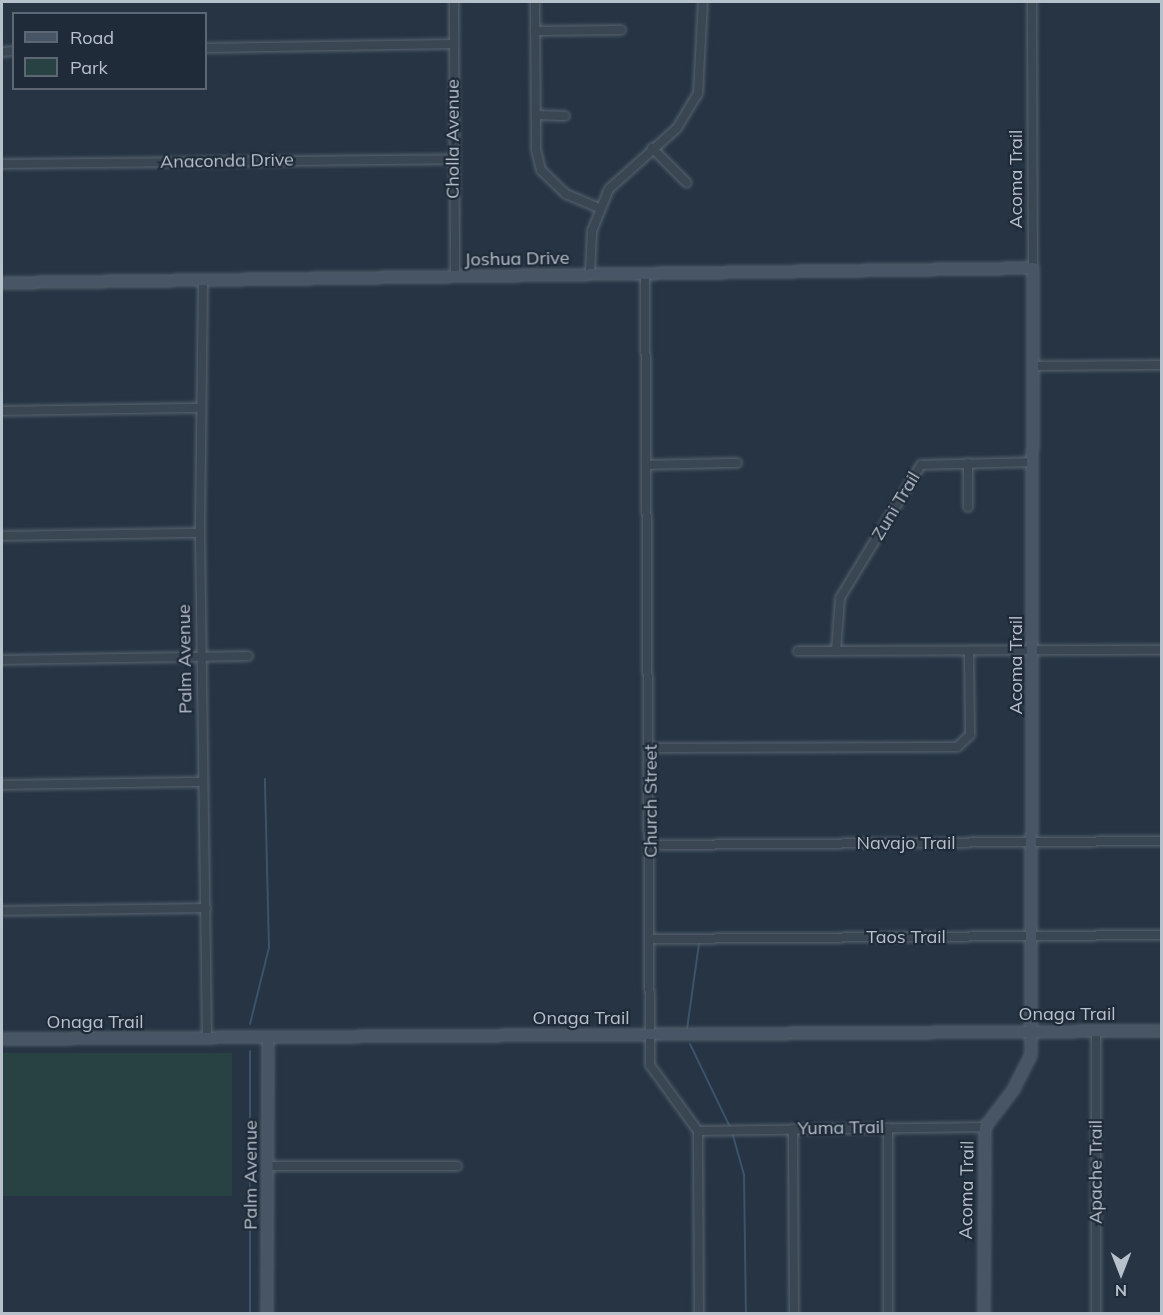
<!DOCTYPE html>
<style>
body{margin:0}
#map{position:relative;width:1163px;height:1315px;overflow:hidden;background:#263443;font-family:Mulish,sans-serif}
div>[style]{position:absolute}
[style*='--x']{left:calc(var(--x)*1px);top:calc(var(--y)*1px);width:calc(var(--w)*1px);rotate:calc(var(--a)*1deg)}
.green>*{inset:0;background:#284244;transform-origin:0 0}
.stream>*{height:2px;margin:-1px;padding:0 1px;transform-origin:1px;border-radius:1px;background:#3b536c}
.roads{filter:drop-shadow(0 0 2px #586470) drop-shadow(0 0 2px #586470)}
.street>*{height:8px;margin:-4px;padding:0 4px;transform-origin:4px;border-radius:4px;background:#3a4652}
.secondary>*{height:10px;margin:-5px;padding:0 5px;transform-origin:5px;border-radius:5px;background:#485565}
span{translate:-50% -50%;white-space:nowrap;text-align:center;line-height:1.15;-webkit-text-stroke:4.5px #1f2b38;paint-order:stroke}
.street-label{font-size:18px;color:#b7c1cc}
.frame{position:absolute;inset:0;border:3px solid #b7c1cc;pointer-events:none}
.legend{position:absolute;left:12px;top:12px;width:195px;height:78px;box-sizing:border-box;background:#1f2b38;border:2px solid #5c6773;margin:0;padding:8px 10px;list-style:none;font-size:18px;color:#b7c1cc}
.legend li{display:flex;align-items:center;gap:12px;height:30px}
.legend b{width:30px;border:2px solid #5c6773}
.north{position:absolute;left:1091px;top:1243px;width:60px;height:60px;-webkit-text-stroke:4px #1f2b38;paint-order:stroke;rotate:180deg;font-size:16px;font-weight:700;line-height:24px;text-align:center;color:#b7c1cc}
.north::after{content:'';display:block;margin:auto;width:21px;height:27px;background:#b7c1cc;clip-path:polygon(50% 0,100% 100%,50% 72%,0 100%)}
</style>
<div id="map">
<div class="green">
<div style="left:2px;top:1053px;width:230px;height:143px"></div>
</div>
<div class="stream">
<div style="--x:250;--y:1024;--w:78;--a:-76"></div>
<div style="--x:269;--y:948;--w:169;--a:-91.4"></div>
<div style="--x:687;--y:1029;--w:86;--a:-82"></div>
<div style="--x:690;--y:1044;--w:92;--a:64.3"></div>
<div style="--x:250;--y:1051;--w:263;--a:90"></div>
<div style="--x:732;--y:1132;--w:45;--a:74.4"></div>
<div style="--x:744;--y:1175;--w:139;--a:89.2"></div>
</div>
<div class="roads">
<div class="street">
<div style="--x:454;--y:2;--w:274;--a:89.8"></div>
<div style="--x:535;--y:2;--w:148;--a:89.6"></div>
<div style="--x:536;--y:150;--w:21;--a:76"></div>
<div style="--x:541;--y:170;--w:35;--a:44"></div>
<div style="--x:566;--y:194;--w:36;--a:23"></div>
<div style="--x:1032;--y:2;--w:266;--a:89.8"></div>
<div style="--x:535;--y:31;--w:86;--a:-0.7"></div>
<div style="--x:206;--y:48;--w:248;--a:-0.9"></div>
<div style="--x:2;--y:52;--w:12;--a:-5"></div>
<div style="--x:536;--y:115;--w:29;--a:2"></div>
<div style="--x:652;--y:148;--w:49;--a:45"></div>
<div style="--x:2;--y:164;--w:450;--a:-0.6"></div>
<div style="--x:645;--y:273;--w:792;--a:89.64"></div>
<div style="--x:650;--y:1065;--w:82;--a:54"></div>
<div style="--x:698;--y:1131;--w:183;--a:89.7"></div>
<div style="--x:590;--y:274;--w:43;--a:-87.3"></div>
<div style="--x:592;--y:231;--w:45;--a:-68"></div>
<div style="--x:609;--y:189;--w:91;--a:-41.9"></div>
<div style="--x:677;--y:128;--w:41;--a:-59"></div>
<div style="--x:698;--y:93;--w:91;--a:-86.9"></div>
<div style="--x:203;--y:280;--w:253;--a:90.7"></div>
<div style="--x:200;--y:533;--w:505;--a:89.21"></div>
<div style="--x:1033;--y:366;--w:129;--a:-0.4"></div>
<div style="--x:2;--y:411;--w:198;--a:-0.9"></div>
<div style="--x:647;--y:465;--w:90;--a:-1.3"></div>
<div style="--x:968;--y:507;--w:44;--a:-90"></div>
<div style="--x:2;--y:536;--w:198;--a:-0.9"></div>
<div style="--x:798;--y:651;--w:364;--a:-0.2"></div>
<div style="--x:836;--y:651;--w:53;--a:-85.7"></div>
<div style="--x:840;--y:598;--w:156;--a:-58.7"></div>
<div style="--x:921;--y:465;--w:112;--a:-1.5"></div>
<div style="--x:2;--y:660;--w:246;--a:-0.9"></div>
<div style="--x:650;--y:748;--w:307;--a:-0.2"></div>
<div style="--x:957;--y:747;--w:18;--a:-43"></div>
<div style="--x:970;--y:735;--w:84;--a:-90.7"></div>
<div style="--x:2;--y:785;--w:201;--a:-0.9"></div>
<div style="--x:651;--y:845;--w:511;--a:-0.45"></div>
<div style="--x:2;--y:911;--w:204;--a:-0.8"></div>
<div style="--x:651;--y:939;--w:511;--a:-0.45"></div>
<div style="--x:1096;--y:1031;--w:283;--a:90"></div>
<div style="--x:888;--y:1128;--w:186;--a:90"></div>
<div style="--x:793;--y:1129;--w:185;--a:89.7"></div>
<div style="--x:698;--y:1131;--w:287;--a:-0.8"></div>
<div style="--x:267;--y:1166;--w:190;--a:0"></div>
</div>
<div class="secondary">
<div style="--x:2;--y:283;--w:1031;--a:-0.83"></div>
<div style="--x:1033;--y:268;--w:787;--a:90.15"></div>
<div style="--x:1031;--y:1055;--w:38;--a:117"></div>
<div style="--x:1014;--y:1089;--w:48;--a:127.3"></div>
<div style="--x:985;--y:1127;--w:187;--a:90.3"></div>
<div style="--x:2;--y:1039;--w:1160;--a:-0.4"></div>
<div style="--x:267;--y:1314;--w:277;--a:-89.8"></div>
</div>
</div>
<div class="street-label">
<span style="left:453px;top:139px;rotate:-90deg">Cholla Avenue</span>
<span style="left:227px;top:161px;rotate:-1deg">Anaconda Drive</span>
<span style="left:1016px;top:179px;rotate:-90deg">Acoma Trail</span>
<span style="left:517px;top:259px;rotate:-1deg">Joshua Drive</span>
<span style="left:896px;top:506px;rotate:-59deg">Zuni Trail</span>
<span style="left:185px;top:659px;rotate:-91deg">Palm Avenue</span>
<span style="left:1016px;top:665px;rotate:-90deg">Acoma Trail</span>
<span style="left:651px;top:801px;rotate:-90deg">Church Street</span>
<span style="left:906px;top:843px">Navajo Trail</span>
<span style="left:906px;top:937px">Taos Trail</span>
<span style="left:1067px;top:1014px">Onaga Trail</span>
<span style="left:581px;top:1018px">Onaga Trail</span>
<span style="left:95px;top:1022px">Onaga Trail</span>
<span style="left:841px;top:1128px;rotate:-1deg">Yuma Trail</span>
<span style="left:1096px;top:1172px;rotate:-90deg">Apache Trail</span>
<span style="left:251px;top:1175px;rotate:-90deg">Palm Avenue</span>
<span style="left:967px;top:1190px;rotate:-89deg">Acoma Trail</span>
</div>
<div class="frame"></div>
<ul class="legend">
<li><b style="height:8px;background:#485565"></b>Road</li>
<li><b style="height:16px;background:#284244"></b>Park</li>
</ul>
<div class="north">N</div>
</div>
